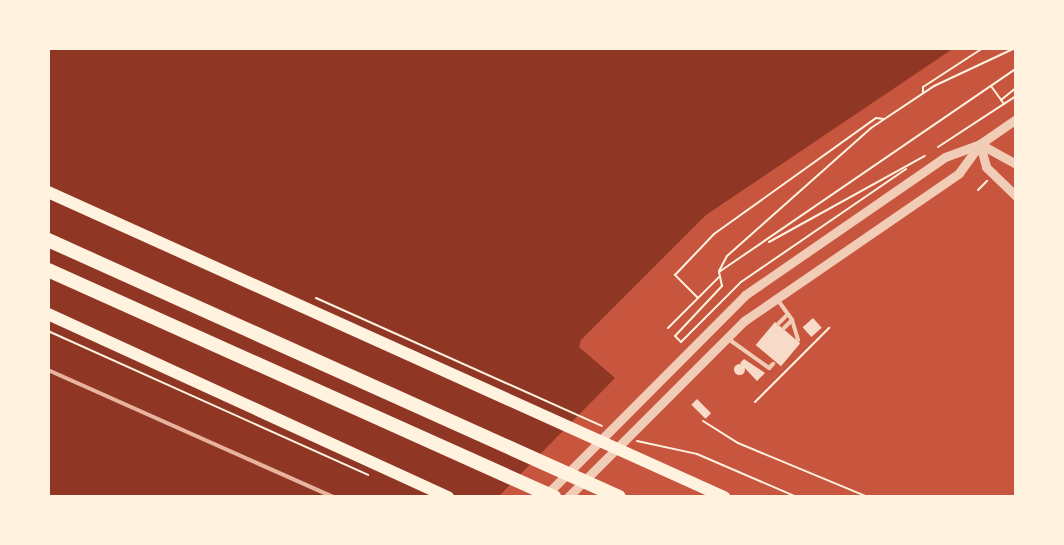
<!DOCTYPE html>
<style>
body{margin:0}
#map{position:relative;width:1064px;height:545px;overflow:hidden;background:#c8553d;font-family:Ubuntu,sans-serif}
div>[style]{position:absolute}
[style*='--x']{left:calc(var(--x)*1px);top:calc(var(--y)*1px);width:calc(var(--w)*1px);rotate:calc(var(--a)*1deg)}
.water>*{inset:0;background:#8f3625}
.building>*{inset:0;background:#f7dbc8;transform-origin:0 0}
.round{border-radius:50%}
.path>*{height:2px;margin:-1px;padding:0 1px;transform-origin:1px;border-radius:1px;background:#fff3e0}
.service>*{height:4px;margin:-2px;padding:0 2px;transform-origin:2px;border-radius:2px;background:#f1ccb7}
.tertiary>*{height:9px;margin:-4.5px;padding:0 4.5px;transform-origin:4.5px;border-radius:4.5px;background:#f1ccb7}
.trunk>*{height:12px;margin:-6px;padding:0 6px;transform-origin:6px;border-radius:6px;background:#fff3e0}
.motorway>*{height:14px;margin:-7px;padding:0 7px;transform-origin:7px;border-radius:7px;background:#fff3e0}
.rail>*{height:4px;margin:-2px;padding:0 2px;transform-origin:2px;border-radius:2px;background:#e9b49f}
span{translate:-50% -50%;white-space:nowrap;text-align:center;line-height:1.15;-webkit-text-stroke:5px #fff3e0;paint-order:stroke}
.frame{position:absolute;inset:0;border:50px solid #fff3e0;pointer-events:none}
</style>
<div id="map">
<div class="water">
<div style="clip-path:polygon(48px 48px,954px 48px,706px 215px,581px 340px,579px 347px,615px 378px,498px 497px,48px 497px)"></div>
</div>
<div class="building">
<div style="left:813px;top:318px;width:13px;height:14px;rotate:48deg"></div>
<div style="left:775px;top:322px;width:33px;height:30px;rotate:40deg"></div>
<div style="clip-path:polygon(744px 359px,765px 373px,757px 381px,740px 363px)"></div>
<div class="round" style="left:733.5px;top:363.5px;width:11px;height:11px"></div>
<div style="left:697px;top:399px;width:20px;height:8px;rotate:45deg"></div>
</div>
<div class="path">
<div style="--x:991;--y:86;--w:17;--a:54"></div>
<div style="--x:923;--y:93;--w:6;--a:-90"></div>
<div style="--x:923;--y:87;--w:72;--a:-33"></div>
<div style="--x:1004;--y:104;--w:5;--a:-127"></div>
<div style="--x:1001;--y:100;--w:19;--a:-39"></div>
<div style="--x:938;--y:147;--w:93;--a:-33.2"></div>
<div style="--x:978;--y:190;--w:13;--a:-45"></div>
<div style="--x:769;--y:242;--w:178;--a:-28.9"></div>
<div style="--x:719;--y:271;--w:17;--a:-62"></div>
<div style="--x:727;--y:256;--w:193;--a:-41.6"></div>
<div style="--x:871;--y:128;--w:76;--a:-33.7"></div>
<div style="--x:934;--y:86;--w:89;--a:-25.1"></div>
<div style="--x:316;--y:298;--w:313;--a:24.1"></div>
<div style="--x:698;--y:298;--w:33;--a:-135"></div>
<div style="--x:675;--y:275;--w:57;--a:-46.4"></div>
<div style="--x:714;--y:234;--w:199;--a:-35.6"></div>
<div style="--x:876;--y:118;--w:8;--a:7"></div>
<div style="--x:668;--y:328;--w:72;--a:-45"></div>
<div style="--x:48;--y:331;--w:351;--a:24.2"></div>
<div style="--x:681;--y:342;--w:85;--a:-45"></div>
<div style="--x:741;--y:282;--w:200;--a:-34.4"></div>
<div style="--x:681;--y:342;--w:8;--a:-135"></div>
<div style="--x:675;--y:336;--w:69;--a:-46.8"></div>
<div style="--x:722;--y:286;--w:14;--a:-102"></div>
<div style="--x:719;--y:272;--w:360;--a:-34.4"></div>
<div style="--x:755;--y:402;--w:105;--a:-45"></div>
<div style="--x:703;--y:421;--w:41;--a:32.2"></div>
<div style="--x:738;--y:443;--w:141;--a:22.6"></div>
<div style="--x:637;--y:441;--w:61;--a:12.2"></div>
<div style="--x:697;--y:454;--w:109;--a:23.3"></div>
</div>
<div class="service">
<div style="--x:777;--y:299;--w:26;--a:54"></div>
<div style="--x:792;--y:320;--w:21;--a:73"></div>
<div style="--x:778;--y:324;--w:14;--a:-45"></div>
<div style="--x:784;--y:328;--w:11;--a:-45"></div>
<div style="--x:727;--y:338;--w:52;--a:35.5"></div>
<div style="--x:769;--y:368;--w:6;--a:-45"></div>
</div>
<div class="tertiary">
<div style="--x:980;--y:144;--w:24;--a:75"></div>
<div style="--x:986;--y:167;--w:42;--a:44"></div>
<div style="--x:980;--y:144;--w:41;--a:29.1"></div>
<div style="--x:544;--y:497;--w:285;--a:-45.1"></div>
<div style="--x:745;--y:295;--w:243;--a:-34.6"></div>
<div style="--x:945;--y:157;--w:37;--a:-20"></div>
<div style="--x:980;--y:144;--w:44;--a:-34.8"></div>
<div style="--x:568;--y:497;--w:249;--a:-45"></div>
<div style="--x:744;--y:321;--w:261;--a:-34.5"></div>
<div style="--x:959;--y:173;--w:36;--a:-54"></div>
</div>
<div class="trunk">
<div style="--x:48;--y:192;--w:742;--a:24.28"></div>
<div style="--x:48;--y:314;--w:440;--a:24.6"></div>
</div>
<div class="motorway">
<div style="--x:48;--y:240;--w:626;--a:24.23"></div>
<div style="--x:48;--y:270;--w:555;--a:24.16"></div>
</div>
<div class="rail">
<div style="--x:48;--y:370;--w:312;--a:24"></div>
</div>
<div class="frame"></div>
</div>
